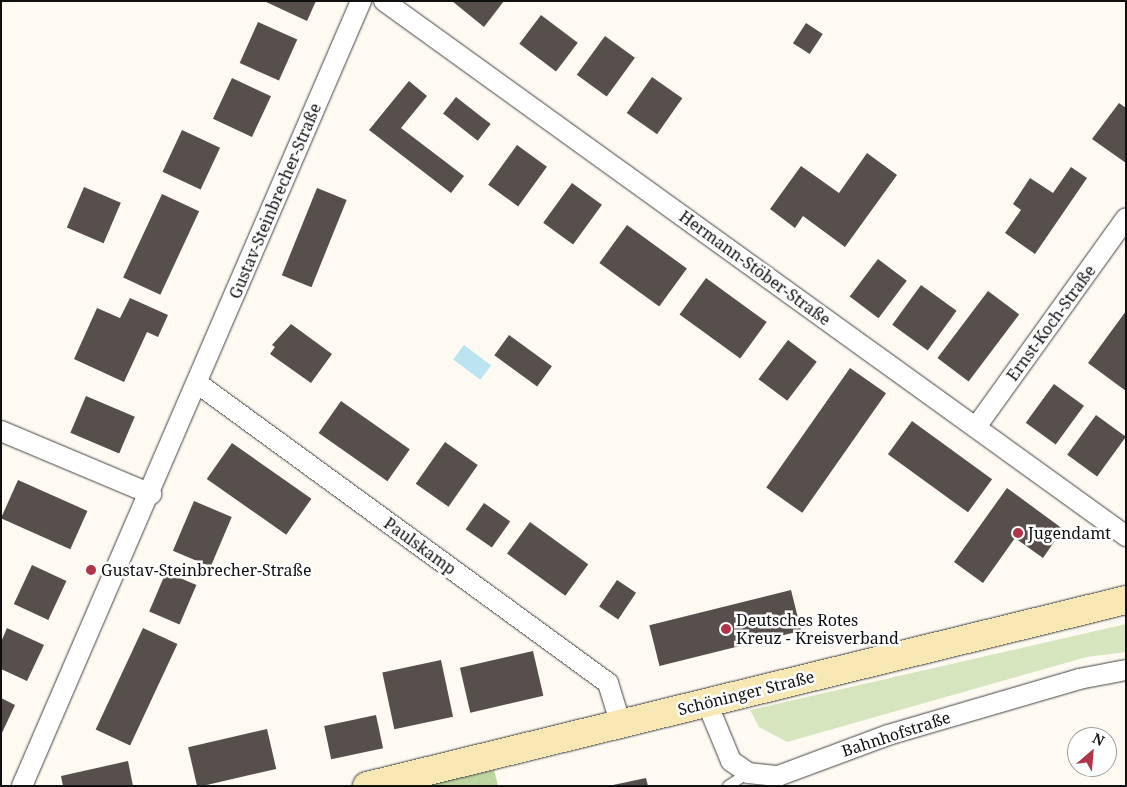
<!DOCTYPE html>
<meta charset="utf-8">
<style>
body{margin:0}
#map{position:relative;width:1127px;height:787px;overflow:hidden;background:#fefaf2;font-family:"Noto Serif",serif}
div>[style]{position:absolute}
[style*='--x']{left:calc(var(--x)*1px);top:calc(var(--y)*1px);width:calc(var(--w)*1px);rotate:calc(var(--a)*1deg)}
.green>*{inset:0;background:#d7e5be}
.forest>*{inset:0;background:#bdd59f}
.water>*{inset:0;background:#bbe3f0;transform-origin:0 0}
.building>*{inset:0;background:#564f4c;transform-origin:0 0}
.roads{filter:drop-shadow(0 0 1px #424242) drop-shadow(0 0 1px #424242)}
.lane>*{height:10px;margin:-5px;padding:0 5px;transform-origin:5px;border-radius:5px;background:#fff}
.street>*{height:20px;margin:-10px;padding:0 10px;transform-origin:10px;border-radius:10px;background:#fff}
.secondary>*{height:28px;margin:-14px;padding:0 14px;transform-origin:14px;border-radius:14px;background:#f7e8b3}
.dots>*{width:14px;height:14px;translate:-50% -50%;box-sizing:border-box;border:2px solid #fff;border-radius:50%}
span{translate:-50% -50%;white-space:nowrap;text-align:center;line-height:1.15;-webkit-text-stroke:5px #fff;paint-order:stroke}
.street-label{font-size:16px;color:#0f0f0f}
.poi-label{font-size:16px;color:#0f0f0f}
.left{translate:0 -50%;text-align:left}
.frame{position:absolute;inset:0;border:2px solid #0f0f0f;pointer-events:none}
.north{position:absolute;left:1067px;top:727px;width:50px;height:50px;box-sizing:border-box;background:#fff;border:1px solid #9f9f9f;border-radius:50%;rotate:27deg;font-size:14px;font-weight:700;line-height:20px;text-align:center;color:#0f0f0f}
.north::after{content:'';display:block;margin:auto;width:18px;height:22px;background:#b13448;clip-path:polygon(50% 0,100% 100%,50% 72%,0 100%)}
</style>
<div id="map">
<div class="green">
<div style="clip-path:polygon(1126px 624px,1126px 652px,1087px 657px,787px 742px,759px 727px,750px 710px)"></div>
</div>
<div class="forest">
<div style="clip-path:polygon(494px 770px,498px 786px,423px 786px)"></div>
</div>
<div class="water">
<div style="left:464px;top:345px;width:34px;height:18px;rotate:37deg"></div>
</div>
<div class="building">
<div style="clip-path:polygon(264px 1px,316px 1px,307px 21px)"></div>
<div style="clip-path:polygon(452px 1px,504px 1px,484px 27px)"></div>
<div style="left:541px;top:15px;width:46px;height:36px;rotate:37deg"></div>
<div style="left:258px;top:22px;width:43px;height:45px;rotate:24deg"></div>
<div style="left:806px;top:23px;width:20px;height:24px;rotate:33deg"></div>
<div style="left:605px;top:36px;width:37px;height:48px;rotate:36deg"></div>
<div style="left:652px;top:77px;width:37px;height:44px;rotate:35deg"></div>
<div style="left:232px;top:78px;width:43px;height:45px;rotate:25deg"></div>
<div style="clip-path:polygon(409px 81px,427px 96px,401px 128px,464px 176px,451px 193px,369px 130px)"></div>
<div style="left:456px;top:97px;width:44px;height:21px;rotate:38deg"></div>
<div style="clip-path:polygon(1119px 103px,1126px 108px,1126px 163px,1092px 139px)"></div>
<div style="left:182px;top:130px;width:42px;height:46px;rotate:25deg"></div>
<div style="left:517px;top:145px;width:37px;height:49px;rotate:36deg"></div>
<div style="clip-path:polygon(867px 153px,897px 175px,845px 247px,803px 216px,795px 228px,770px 209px,801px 166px,839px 193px)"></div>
<div style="clip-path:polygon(1071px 167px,1087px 178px,1035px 254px,1005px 233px,1021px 210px,1013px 204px,1030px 178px,1053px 193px)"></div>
<div style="left:572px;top:183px;width:37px;height:49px;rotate:36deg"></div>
<div style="left:84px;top:187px;width:40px;height:44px;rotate:23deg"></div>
<div style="left:317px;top:188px;width:32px;height:94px;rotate:22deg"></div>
<div style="left:162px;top:194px;width:41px;height:92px;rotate:25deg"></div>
<div style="left:627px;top:225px;width:74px;height:47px;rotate:36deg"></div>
<div style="left:878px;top:259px;width:36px;height:47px;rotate:37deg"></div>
<div style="left:706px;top:278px;width:75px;height:45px;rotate:36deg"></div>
<div style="left:921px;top:285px;width:44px;height:49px;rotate:36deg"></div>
<div style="left:988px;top:291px;width:39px;height:84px;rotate:37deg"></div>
<div style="clip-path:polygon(130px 298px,168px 315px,158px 337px,147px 332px,124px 382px,74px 359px,97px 308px,120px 318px)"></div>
<div style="clip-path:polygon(1126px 311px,1126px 391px,1088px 363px)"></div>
<div style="clip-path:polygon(291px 324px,332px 354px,311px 383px,270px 354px,275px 347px,272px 345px)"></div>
<div style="left:509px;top:335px;width:53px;height:25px;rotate:36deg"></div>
<div style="left:788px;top:340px;width:36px;height:49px;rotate:37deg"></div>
<div style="left:850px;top:368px;width:44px;height:146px;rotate:35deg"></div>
<div style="left:1054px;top:384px;width:37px;height:48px;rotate:36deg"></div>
<div style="left:86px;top:396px;width:53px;height:40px;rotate:23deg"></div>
<div style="left:341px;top:401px;width:84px;height:39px;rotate:35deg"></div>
<div style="left:1096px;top:415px;width:37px;height:49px;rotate:36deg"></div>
<div style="left:912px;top:421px;width:99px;height:41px;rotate:36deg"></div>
<div style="left:445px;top:442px;width:40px;height:51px;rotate:35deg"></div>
<div style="left:232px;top:443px;width:97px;height:44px;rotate:35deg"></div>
<div style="left:18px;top:480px;width:76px;height:42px;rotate:24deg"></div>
<div style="clip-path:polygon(1007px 488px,1063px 529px,1043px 558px,1015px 538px,983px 583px,954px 562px)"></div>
<div style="left:194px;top:501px;width:41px;height:54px;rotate:23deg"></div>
<div style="left:484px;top:503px;width:32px;height:32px;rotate:35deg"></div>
<div style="left:530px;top:522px;width:72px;height:39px;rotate:36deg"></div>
<div style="left:32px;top:565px;width:38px;height:43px;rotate:25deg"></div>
<div style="left:166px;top:572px;width:33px;height:43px;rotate:23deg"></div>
<div style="left:617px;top:580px;width:23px;height:32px;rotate:34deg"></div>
<div style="left:791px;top:590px;width:42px;height:146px;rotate:76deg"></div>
<div style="clip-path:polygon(7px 628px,44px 645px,27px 681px,1px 669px,1px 642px)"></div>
<div style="left:143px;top:628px;width:38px;height:112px;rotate:25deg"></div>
<div style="left:533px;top:651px;width:46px;height:75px;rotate:77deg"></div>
<div style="left:441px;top:660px;width:58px;height:60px;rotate:78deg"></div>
<div style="clip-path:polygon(1px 698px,15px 705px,1px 735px)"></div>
<div style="left:376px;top:715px;width:34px;height:53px;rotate:78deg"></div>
<div style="left:267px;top:729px;width:41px;height:81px;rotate:77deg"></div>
<div style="clip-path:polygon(128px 761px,133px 786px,63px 786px,61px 776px)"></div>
<div style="clip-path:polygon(646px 778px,648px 786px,613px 786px,613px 785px)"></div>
</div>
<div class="roads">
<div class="lane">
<div style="--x:728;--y:786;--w:24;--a:-33"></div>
</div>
<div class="street">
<div style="--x:384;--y:1;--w:915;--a:35.79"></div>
<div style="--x:197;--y:383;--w:509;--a:36.13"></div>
<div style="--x:608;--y:683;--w:44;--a:72.8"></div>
<div style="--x:976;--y:427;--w:257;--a:-54.3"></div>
<div style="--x:1;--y:431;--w:163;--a:22.8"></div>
<div style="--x:707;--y:703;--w:63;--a:67.5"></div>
<div style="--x:731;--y:761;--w:21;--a:35"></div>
<div style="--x:748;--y:773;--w:30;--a:6"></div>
<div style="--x:778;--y:776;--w:117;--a:-20.4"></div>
<div style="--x:888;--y:735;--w:199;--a:-16.3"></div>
<div style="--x:1079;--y:679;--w:48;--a:-10.8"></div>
<div style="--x:22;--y:786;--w:855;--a:-66.64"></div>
</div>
<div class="secondary">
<div style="--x:367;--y:786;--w:781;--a:-13.77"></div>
</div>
</div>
<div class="dots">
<div style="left:1018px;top:533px;background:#b13448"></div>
<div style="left:91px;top:570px;background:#b13448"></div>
<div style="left:726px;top:629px;background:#b13448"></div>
</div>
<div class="street-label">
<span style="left:275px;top:201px;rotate:-67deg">Gustav-Steinbrecher-Straße</span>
<span style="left:755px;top:268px;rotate:36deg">Hermann-Stöber-Straße</span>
<span style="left:1051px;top:323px;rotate:-54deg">Ernst-Koch-Straße</span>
<span style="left:420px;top:546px;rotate:36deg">Paulskamp</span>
<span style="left:746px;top:693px;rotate:-14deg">Schöninger Straße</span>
<span style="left:896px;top:734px;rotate:-18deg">Bahnhofstraße</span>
</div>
<div class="poi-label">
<span class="left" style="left:1028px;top:533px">Jugendamt</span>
<span class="left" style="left:101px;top:570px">Gustav-Steinbrecher-Straße</span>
<span class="left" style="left:736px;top:629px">Deutsches Rotes<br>Kreuz - Kreisverband</span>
</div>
<div class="frame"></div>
<div class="north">N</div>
</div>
